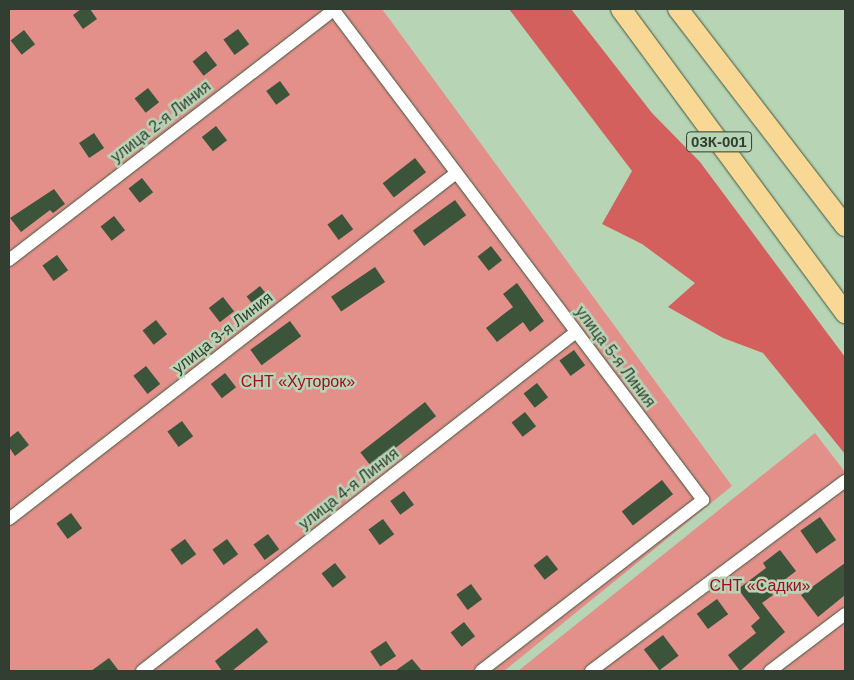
<!DOCTYPE html>
<meta charset="utf-8">
<style>
body{margin:0}
#map{position:relative;width:854px;height:680px;overflow:hidden;background:#b7d4b5;font-family:Helvetica,sans-serif}
div>[style]{position:absolute}
[style*='--x']{left:calc(var(--x)*1px);top:calc(var(--y)*1px);width:calc(var(--w)*1px);rotate:calc(var(--a)*1deg)}
.green>*{inset:0;background:#e38f8a}
.forest>*{inset:0;background:#d4605e}
.building>*{inset:0;background:#3c543a;transform-origin:0 0}
.roads{filter:drop-shadow(0 0 1px #3e573d) drop-shadow(0 0 1px #3e573d)}
.minor>*{height:12px;margin:-6px;padding:0 6px;transform-origin:6px;border-radius:6px;background:#fff}
.primary>*{height:20px;margin:-10px;padding:0 10px;transform-origin:10px;border-radius:10px;background:#f8d894}
span{translate:-50% -50%;white-space:nowrap;text-align:center;line-height:1.15;-webkit-text-stroke:5px #b7d4b5;paint-order:stroke}
.shield-label span{padding:1px 4px;background:#b7d4b5;border:1px solid;border-radius:4px;-webkit-text-stroke-width:0}
.shield-label{font-size:15px;color:#323e31;font-weight:700}
.street-label{font-size:16px;color:#323e31}
.park-label{font-size:16px;color:#a20c20}
.frame{position:absolute;inset:0;border:10px solid #323e31;pointer-events:none}
</style>
<div id="map">
<div class="green">
<div style="clip-path:polygon(9px 9px,382px 9px,732px 486px,504px 671px,9px 671px)"></div>
<div style="clip-path:polygon(815px 433px,845px 472px,845px 671px,518px 671px)"></div>
</div>
<div class="forest">
<div style="clip-path:polygon(509px 9px,571px 9px,652px 113px,700px 162px,845px 357px,845px 454px,763px 353px,723px 338px,668px 307px,695px 283px,642px 244px,602px 224px,632px 171px)"></div>
</div>
<div class="building">
<div style="clip-path:polygon(81px 9px,90px 9px,97px 19px,83px 29px,73px 15px)"></div>
<div style="left:238px;top:29px;width:19px;height:18px;rotate:54deg"></div>
<div style="left:24px;top:30px;width:18px;height:17px;rotate:52deg"></div>
<div style="left:206px;top:51px;width:18px;height:17px;rotate:52deg"></div>
<div style="left:280px;top:81px;width:17px;height:17px;rotate:54deg"></div>
<div style="left:148px;top:88px;width:18px;height:17px;rotate:52deg"></div>
<div style="left:216px;top:126px;width:18px;height:18px;rotate:52deg"></div>
<div style="left:94px;top:133px;width:18px;height:18px;rotate:56deg"></div>
<div style="left:415px;top:158px;width:18px;height:41px;rotate:52deg"></div>
<div style="left:142px;top:178px;width:18px;height:17px;rotate:52deg"></div>
<div style="clip-path:polygon(54px 189px,65px 204px,53px 213px,50px 210px,21px 232px,10px 218px)"></div>
<div style="left:455px;top:200px;width:19px;height:52px;rotate:54deg"></div>
<div style="left:342px;top:214px;width:19px;height:18px;rotate:54deg"></div>
<div style="left:114px;top:216px;width:18px;height:17px;rotate:52deg"></div>
<div style="left:491px;top:246px;width:18px;height:17px;rotate:52deg"></div>
<div style="left:57px;top:255px;width:19px;height:18px;rotate:54deg"></div>
<div style="left:375px;top:267px;width:18px;height:53px;rotate:56deg"></div>
<div style="clip-path:polygon(517px 283px,544px 321px,530px 332px,523px 322px,497px 342px,486px 328px,513px 307px,503px 294px)"></div>
<div style="left:260px;top:286px;width:18px;height:17px;rotate:52deg"></div>
<div style="left:223px;top:297px;width:18px;height:18px;rotate:52deg"></div>
<div style="left:156px;top:320px;width:18px;height:17px;rotate:52deg"></div>
<div style="left:290px;top:321px;width:19px;height:49px;rotate:54deg"></div>
<div style="left:574px;top:350px;width:19px;height:18px;rotate:54deg"></div>
<div style="left:146px;top:366px;width:23px;height:16px;rotate:52deg"></div>
<div style="left:225px;top:373px;width:18px;height:18px;rotate:52deg"></div>
<div style="left:537px;top:383px;width:18px;height:17px;rotate:52deg"></div>
<div style="left:425px;top:402px;width:18px;height:82px;rotate:52deg"></div>
<div style="left:525px;top:412px;width:18px;height:17px;rotate:52deg"></div>
<div style="left:182px;top:421px;width:19px;height:18px;rotate:54deg"></div>
<div style="clip-path:polygon(18px 431px,29px 445px,15px 456px,9px 447px,9px 438px)"></div>
<div style="left:662px;top:480px;width:18px;height:51px;rotate:52deg"></div>
<div style="left:404px;top:491px;width:17px;height:17px;rotate:54deg"></div>
<div style="left:71px;top:513px;width:19px;height:18px;rotate:54deg"></div>
<div style="left:820px;top:517px;width:28px;height:24px;rotate:55deg"></div>
<div style="left:383px;top:519px;width:19px;height:18px;rotate:54deg"></div>
<div style="left:268px;top:534px;width:19px;height:18px;rotate:54deg"></div>
<div style="left:185px;top:539px;width:19px;height:18px;rotate:54deg"></div>
<div style="left:227px;top:539px;width:19px;height:18px;rotate:54deg"></div>
<div style="clip-path:polygon(780px 550px,796px 571px,770px 591px,773px 595px,762px 603px,785px 632px,740px 671px,728px 655px,756px 633px,751px 626px,760px 618px,738px 589px,766px 568px,763px 563px)"></div>
<div style="left:547px;top:555px;width:18px;height:17px;rotate:52deg"></div>
<div style="left:335px;top:563px;width:18px;height:17px;rotate:52deg"></div>
<div style="clip-path:polygon(845px 563px,845px 595px,818px 617px,801px 595px)"></div>
<div style="left:471px;top:584px;width:19px;height:18px;rotate:54deg"></div>
<div style="left:717px;top:599px;width:19px;height:25px;rotate:54deg"></div>
<div style="left:464px;top:622px;width:18px;height:17px;rotate:52deg"></div>
<div style="clip-path:polygon(257px 628px,268px 642px,232px 671px,222px 671px,215px 661px)"></div>
<div style="left:663px;top:635px;width:26px;height:24px;rotate:53deg"></div>
<div style="left:386px;top:641px;width:18px;height:19px;rotate:56deg"></div>
<div style="clip-path:polygon(109px 658px,119px 671px,91px 671px)"></div>
<div style="clip-path:polygon(412px 659px,422px 671px,395px 671px)"></div>
</div>
<div class="roads">
<div class="minor">
<div style="--x:333;--y:9;--w:615;--a:53"></div>
<div style="--x:703;--y:500;--w:280;--a:142.4"></div>
<div style="--x:9;--y:260;--w:410;--a:-37.6"></div>
<div style="--x:9;--y:519;--w:565;--a:-37.74"></div>
<div style="--x:142;--y:671;--w:551;--a:-37.99"></div>
<div style="--x:591;--y:671;--w:317;--a:-36.8"></div>
<div style="--x:770;--y:671;--w:94;--a:-37.2"></div>
</div>
<div class="primary">
<div style="--x:621;--y:9;--w:378;--a:53.6"></div>
<div style="--x:678;--y:9;--w:274;--a:52.4"></div>
</div>
</div>
<div class="shield-label">
<span style="left:719px;top:142px">03К-001</span>
</div>
<div class="street-label">
<span style="left:161px;top:122px;rotate:-38deg">улица 2-я Линия</span>
<span style="left:223px;top:333px;rotate:-38deg">улица 3-я Линия</span>
<span style="left:615px;top:357px;rotate:53deg">улица 5-я Линия</span>
<span style="left:349px;top:489px;rotate:-38deg">улица 4-я Линия</span>
</div>
<div class="park-label">
<span style="left:298px;top:382px">СНТ «Хуторок»</span>
<span style="left:760px;top:586px">СНТ «Садки»</span>
</div>
<div class="frame"></div>
</div>
